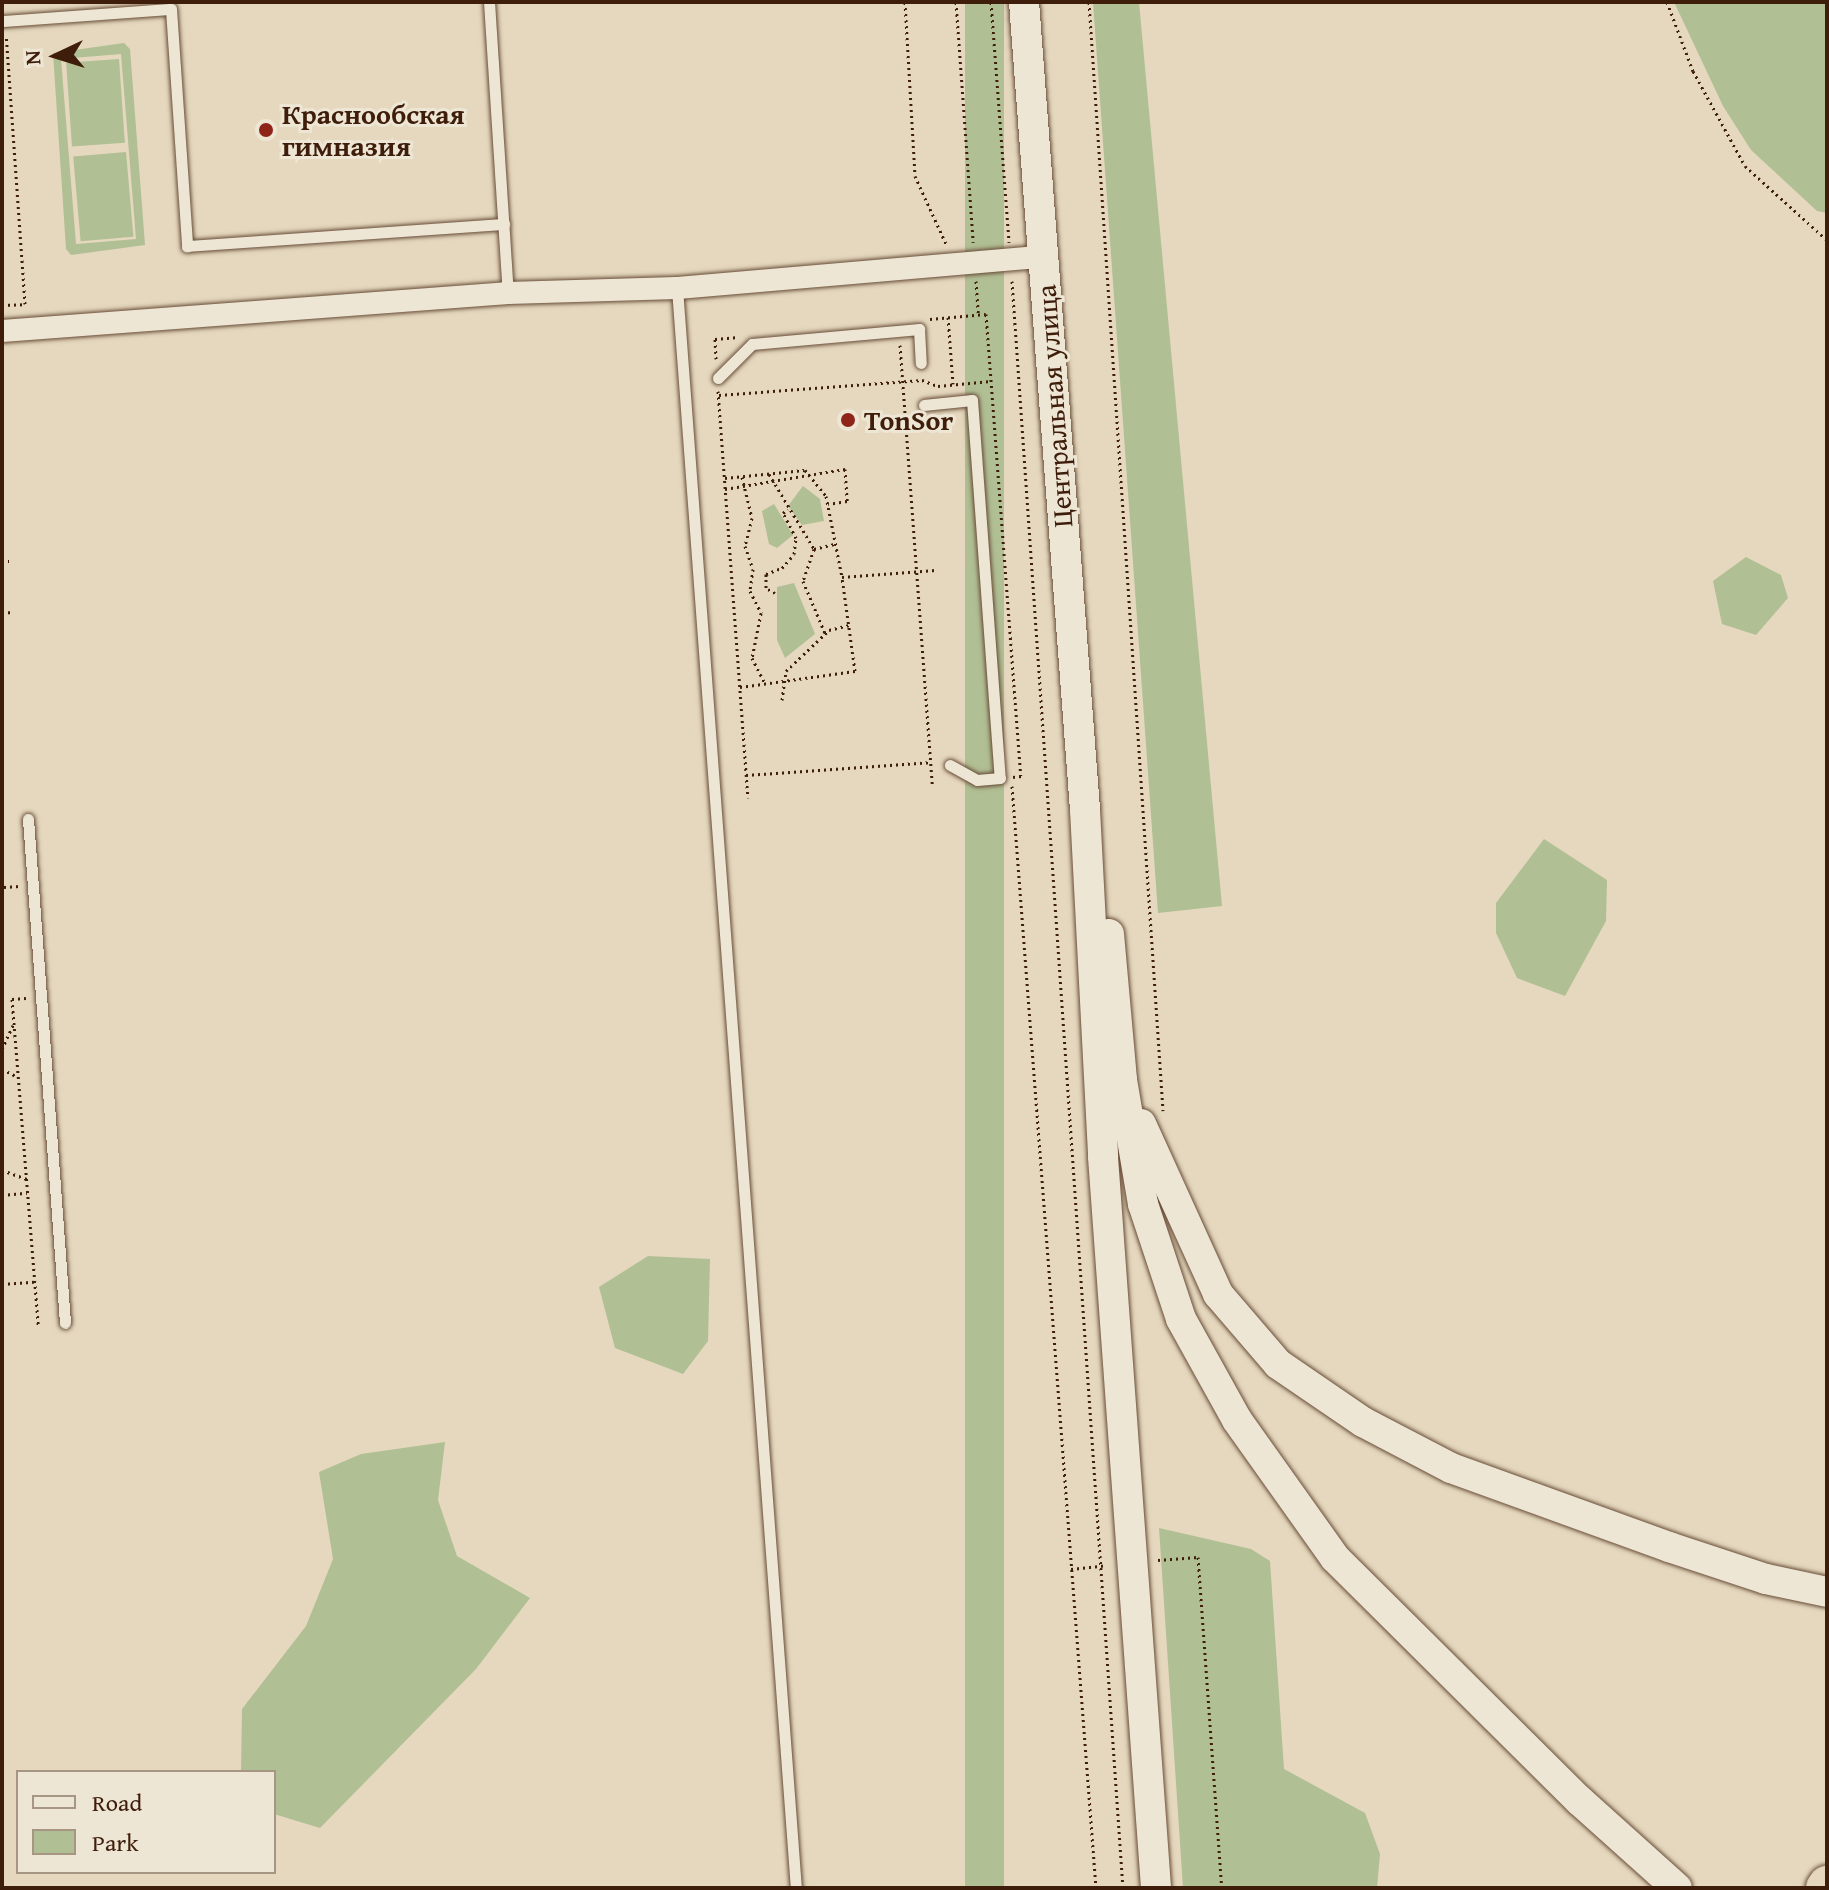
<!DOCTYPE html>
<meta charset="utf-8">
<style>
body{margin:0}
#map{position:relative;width:1829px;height:1890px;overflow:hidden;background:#e5d8be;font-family:"Gentium Book Plus",serif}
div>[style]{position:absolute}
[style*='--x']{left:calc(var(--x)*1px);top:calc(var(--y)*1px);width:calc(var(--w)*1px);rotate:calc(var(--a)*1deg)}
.green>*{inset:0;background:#b1bf94;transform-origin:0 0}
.path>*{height:3px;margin-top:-1.5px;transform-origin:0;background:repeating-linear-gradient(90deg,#3e1d0a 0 2px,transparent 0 6px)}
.roads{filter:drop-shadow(0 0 2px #684c37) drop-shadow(0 0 2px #684c37)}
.lane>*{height:11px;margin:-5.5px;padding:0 5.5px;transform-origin:5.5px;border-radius:5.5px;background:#eee6d5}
.street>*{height:22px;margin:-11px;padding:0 11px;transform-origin:11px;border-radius:11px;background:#eee6d5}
.secondary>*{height:30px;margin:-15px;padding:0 15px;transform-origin:15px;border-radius:15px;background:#eee6d5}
.highway>*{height:38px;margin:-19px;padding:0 19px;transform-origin:19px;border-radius:19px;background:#e5d8be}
.dots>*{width:22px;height:22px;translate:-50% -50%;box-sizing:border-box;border:4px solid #eee6d5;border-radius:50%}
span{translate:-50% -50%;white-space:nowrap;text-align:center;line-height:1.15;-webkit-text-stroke:6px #eee6d5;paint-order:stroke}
.poi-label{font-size:28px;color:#3e1d0a;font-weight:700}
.left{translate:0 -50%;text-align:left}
.street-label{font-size:28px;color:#3e1d0a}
.frame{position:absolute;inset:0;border:4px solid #3e1d0a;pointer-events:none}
.legend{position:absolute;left:16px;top:1770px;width:260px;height:104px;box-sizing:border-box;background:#eee6d5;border:2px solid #a89684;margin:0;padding:10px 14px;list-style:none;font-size:24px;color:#3e1d0a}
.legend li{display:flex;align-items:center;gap:16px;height:40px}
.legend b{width:40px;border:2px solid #a89684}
.north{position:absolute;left:16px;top:16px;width:80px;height:80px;-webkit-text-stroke:6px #eee6d5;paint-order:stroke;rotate:266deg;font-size:22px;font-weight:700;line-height:32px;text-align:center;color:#3e1d0a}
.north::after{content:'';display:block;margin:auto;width:28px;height:36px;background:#3e1d0a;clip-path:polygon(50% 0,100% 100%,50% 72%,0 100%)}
</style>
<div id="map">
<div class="green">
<div style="left:965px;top:2px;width:39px;height:1891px"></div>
<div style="clip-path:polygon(1093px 2px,1139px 2px,1222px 906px,1158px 913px)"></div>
<div style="clip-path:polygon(1674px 2px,1827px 2px,1827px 213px,1817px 211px,1751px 150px,1723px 106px)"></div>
<div style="clip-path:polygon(evenodd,124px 43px,130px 49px,145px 245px,71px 255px,66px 249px,53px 53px,124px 43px,121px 54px,136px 239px,76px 244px,61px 59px,121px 54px)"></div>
<div style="left:119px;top:59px;width:84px;height:53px;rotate:86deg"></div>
<div style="left:126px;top:152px;width:85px;height:53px;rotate:85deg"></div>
<div style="clip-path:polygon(803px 486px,820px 499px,824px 521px,802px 525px,788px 506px)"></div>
<div style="clip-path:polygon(774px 504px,793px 535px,777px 548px,769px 544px,762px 511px)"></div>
<div style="clip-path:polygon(1746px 557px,1781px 575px,1788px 598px,1756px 635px,1722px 624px,1713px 581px)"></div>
<div style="clip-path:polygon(794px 583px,815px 634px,785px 658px,777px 640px,777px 587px)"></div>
<div style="clip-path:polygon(1544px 839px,1607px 880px,1606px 921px,1565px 996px,1517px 978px,1496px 933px,1496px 903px)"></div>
<div style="clip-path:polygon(648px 1256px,710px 1259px,708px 1341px,683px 1374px,615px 1348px,599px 1287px)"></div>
<div style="clip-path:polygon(445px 1442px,438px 1500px,457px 1556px,530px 1598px,476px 1669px,320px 1828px,274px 1814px,274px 1772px,241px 1772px,242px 1709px,306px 1626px,333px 1559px,319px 1472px,361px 1454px)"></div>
<div style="clip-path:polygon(1159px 1528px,1251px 1549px,1270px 1561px,1284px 1769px,1365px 1813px,1380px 1854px,1377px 1888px,1183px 1888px)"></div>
</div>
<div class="path">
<div style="--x:905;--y:2;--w:174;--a:86.7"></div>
<div style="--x:915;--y:176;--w:77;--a:65.4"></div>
<div style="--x:956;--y:2;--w:241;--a:85.9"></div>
<div style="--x:991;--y:2;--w:241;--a:85.7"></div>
<div style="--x:1089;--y:2;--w:1111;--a:86.18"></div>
<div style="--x:1667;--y:2;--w:74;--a:69.4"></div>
<div style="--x:1693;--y:71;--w:108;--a:61.3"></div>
<div style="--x:1745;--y:166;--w:110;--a:42.1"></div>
<div style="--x:976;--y:281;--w:32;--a:86"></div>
<div style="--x:1012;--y:281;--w:1611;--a:86.05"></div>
<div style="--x:2;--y:305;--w:23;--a:-2"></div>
<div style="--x:25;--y:304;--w:270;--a:-94"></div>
<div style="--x:948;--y:317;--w:67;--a:85.7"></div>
<div style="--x:930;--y:319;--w:56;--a:-5.1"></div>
<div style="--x:986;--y:314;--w:463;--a:85.7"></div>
<div style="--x:1021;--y:776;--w:8;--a:173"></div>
<div style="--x:900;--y:345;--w:441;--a:85.8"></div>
<div style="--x:716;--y:359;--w:20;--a:-93"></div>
<div style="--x:715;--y:339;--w:24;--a:-5"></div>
<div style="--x:718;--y:391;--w:408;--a:85.8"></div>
<div style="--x:719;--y:395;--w:204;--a:-4.2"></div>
<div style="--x:922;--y:380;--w:17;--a:21"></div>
<div style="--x:938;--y:386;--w:53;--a:-5.4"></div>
<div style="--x:769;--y:474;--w:87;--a:59"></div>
<div style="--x:814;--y:549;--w:34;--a:109"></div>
<div style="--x:803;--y:581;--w:56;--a:67.1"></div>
<div style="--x:742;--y:477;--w:42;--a:76.3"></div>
<div style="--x:752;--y:518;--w:29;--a:104"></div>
<div style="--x:745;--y:546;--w:24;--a:71"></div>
<div style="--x:753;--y:569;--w:22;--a:98"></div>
<div style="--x:750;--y:591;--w:25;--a:63"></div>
<div style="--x:761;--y:613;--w:46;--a:101.3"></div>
<div style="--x:752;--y:658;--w:29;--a:63"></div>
<div style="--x:725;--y:478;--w:80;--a:-5.7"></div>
<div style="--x:805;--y:470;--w:33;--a:51"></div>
<div style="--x:826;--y:496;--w:83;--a:78.8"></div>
<div style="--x:842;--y:577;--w:94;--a:-4.3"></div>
<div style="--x:725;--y:489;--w:122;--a:-9.5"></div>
<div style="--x:845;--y:469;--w:32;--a:86"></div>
<div style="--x:847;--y:501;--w:19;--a:171"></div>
<div style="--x:2;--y:541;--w:6;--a:0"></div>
<div style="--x:814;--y:549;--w:21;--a:-14"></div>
<div style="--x:2;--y:551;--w:6;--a:0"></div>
<div style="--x:2;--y:561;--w:7;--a:0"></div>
<div style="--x:775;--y:593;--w:10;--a:-151"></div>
<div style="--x:766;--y:588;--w:14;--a:-90"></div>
<div style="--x:766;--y:574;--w:17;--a:-21"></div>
<div style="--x:782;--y:568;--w:18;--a:-49"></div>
<div style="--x:794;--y:554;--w:16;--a:-83"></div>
<div style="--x:796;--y:538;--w:28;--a:-117"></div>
<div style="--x:783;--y:513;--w:6;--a:-39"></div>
<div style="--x:2;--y:613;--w:10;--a:-6"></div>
<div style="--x:740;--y:687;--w:116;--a:-7.9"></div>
<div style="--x:855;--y:671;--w:95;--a:-97.9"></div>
<div style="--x:782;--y:700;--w:29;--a:-82"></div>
<div style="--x:786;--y:671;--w:59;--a:-43.6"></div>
<div style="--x:829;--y:630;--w:21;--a:-14"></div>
<div style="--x:746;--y:775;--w:184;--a:-4"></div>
<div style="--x:1012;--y:786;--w:1105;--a:85.64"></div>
<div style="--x:4;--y:887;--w:16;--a:-4"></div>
<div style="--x:2;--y:907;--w:3;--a:0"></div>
<div style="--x:26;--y:998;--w:14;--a:176"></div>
<div style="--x:12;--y:999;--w:327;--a:85.4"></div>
<div style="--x:2;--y:1049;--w:29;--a:-65"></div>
<div style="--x:2;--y:1069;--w:18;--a:27"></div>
<div style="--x:2;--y:1170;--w:27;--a:20"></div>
<div style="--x:2;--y:1195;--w:25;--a:-5"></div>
<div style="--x:2;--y:1284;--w:32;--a:-4"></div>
<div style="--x:1158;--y:1560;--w:40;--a:-4.3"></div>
<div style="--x:1198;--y:1557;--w:332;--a:85.9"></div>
<div style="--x:1071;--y:1569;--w:36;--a:-6"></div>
</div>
<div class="roads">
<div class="lane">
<div style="--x:489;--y:2;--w:292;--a:86.3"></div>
<div style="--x:2;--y:21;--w:169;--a:-4.1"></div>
<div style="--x:171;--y:9;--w:238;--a:86.1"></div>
<div style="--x:187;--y:246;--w:318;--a:-4"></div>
<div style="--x:677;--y:288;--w:1604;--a:85.75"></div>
<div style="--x:718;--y:378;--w:48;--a:-45"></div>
<div style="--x:752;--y:344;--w:168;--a:-5.1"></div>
<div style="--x:919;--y:329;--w:34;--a:87"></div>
<div style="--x:924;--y:405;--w:48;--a:-5.9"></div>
<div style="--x:972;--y:400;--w:379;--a:85.8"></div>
<div style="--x:1000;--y:778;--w:23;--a:175"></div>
<div style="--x:977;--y:780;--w:31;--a:-151"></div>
<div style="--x:28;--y:819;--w:505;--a:85.8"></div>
</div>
<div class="street">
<div style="--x:2;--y:331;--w:507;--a:-4.29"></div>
<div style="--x:508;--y:293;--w:169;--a:-1.7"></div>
<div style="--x:677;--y:288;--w:366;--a:-4.9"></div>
</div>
<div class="secondary">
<div style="--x:1024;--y:2;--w:810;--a:85.68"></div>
<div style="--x:1085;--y:810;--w:347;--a:87"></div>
<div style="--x:1103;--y:1157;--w:733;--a:85.85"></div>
<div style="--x:1109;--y:934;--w:147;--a:84.9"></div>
<div style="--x:1122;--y:1080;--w:126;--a:80.4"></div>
<div style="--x:1143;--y:1204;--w:121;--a:71.7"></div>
<div style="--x:1181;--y:1319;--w:115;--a:61"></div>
<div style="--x:1237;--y:1420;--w:169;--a:54.6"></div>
<div style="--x:1335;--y:1558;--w:345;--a:44.8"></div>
<div style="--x:1580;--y:1801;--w:130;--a:41.9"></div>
<div style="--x:1141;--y:1124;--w:187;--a:65.6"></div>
<div style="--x:1218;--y:1294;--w:92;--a:49.4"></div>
<div style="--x:1278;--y:1364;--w:103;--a:34.3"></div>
<div style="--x:1363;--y:1422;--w:99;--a:27.6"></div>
<div style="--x:1451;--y:1468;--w:232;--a:19.9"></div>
<div style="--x:1669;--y:1547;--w:102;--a:18.3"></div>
<div style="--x:1766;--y:1579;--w:62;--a:12"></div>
</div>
<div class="highway">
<div style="--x:1825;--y:1888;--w:4;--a:-56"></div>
</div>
</div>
<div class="dots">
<div style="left:266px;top:130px;background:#8f2418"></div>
<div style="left:848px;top:420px;background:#8f2418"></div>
</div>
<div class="poi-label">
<span class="left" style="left:282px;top:130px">Краснообская<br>гимназия</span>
<span class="left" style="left:864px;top:420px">TonSor</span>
</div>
<div class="street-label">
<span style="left:1054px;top:406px;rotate:-94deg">Центральная улица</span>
</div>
<div class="frame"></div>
<ul class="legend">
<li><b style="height:10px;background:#eee6d5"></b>Road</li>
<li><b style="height:22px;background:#b1bf94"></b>Park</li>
</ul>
<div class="north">N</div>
</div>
